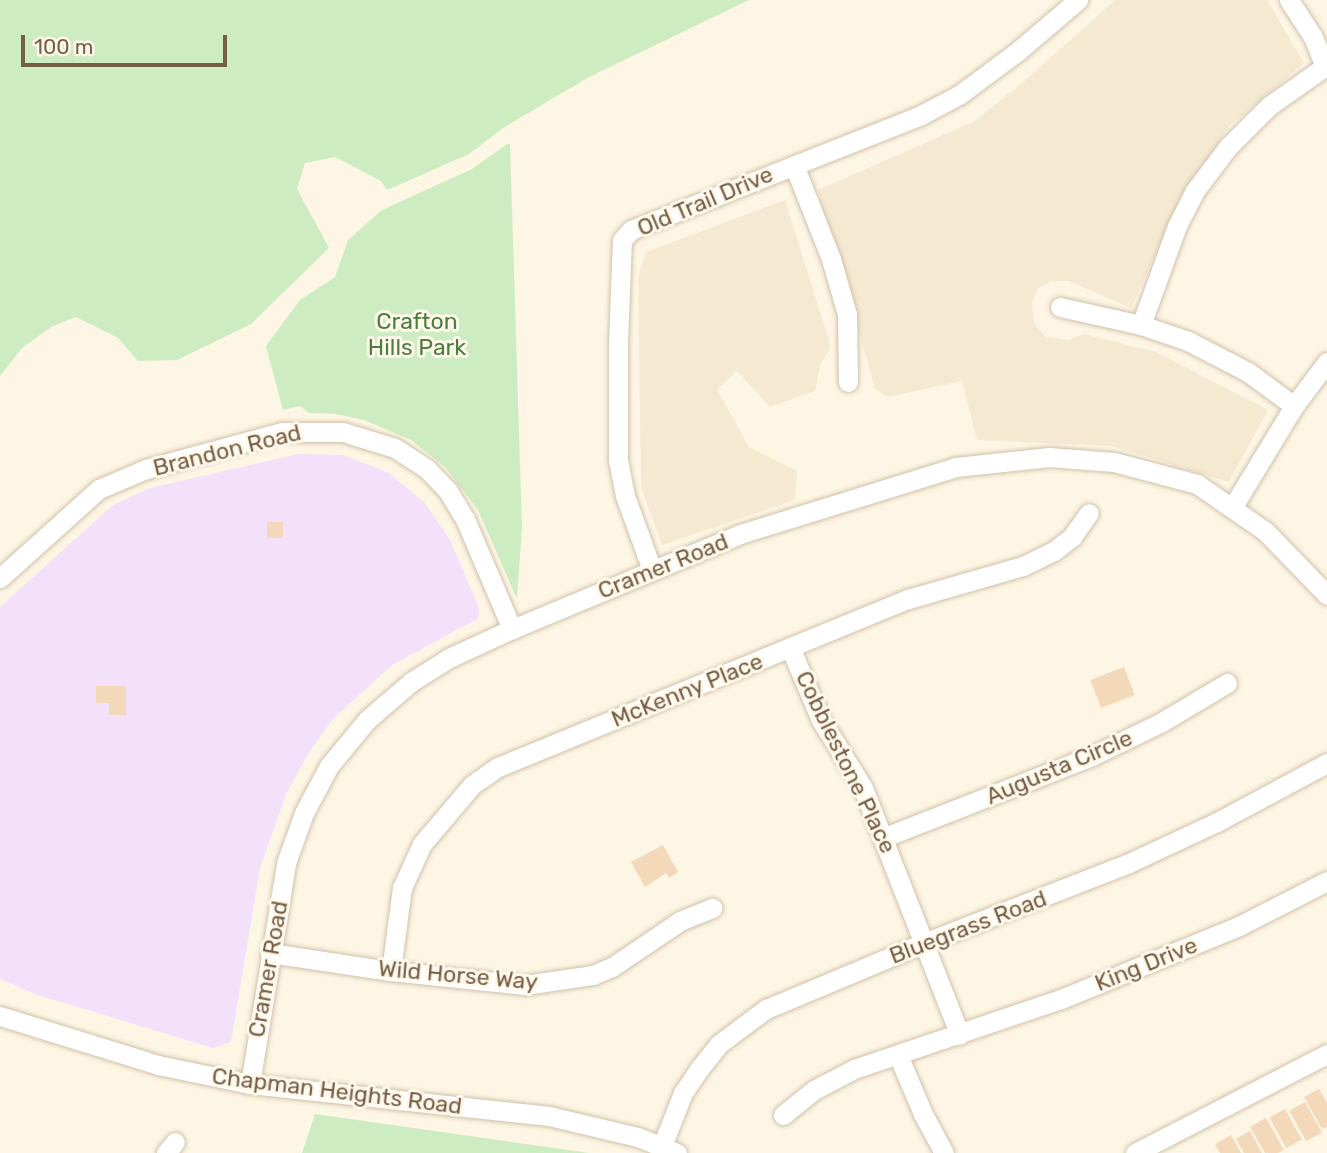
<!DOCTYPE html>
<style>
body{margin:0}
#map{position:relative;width:1327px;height:1153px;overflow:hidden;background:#fdf6e4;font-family:Rubik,sans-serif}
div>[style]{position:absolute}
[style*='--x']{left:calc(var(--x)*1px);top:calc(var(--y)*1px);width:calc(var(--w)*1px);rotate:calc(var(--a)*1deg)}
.residential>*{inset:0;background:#f5e9d2}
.education>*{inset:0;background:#f3e0fa}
.green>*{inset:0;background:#ceecc1}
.building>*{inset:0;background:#f4d8ba;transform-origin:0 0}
.roads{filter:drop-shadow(0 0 2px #d1c1ac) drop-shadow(0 0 2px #d1c1ac)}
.minor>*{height:19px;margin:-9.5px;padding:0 9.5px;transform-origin:9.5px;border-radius:9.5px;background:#fff}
span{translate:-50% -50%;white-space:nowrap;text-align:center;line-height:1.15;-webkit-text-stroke:6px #fff9eb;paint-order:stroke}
.street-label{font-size:23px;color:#775e48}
.park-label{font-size:23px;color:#4b7e3f}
.scale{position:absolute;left:21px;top:35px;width:206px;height:32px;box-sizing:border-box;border:4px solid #775e48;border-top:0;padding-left:9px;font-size:21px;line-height:24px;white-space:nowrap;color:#775e48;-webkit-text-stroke:5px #fff9eb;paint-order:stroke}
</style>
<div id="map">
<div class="residential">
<div style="clip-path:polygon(1115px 0,1267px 0,1304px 63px,1228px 127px,1168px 227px,1131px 308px,1069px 281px,1052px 281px,1038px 288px,1032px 303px,1034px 323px,1046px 337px,1069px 340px,1084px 334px,1156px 352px,1268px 410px,1229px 482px,1112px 446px,977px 440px,962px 381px,887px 397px,875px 388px,818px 190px,973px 122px,1020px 85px)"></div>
<div style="clip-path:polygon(785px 200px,831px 347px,820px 365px,815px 391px,770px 407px,737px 371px,717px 389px,749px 447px,797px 471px,795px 500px,662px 545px,641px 487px,638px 277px,646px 252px)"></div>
</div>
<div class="education">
<div style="clip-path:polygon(299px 454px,343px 455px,389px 473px,425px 503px,450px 540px,480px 610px,477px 619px,392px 665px,333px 719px,310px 751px,286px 794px,260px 868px,231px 1042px,213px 1048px,38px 995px,0 979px,0 607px,113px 505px,150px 488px)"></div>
</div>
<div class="green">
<div style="clip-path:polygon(0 0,749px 0,589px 77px,503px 128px,469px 154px,387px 190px,381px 181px,335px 157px,305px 163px,297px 189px,329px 248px,251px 324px,177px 360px,138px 361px,118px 338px,76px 317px,51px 327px,22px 348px,0 376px)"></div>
<div style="clip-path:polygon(507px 144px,510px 144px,522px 528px,517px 599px,478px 510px,445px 467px,411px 440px,364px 420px,336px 414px,309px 413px,300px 406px,283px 410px,266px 346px,300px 300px,335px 277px,348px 240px,382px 210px,472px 169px)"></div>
<div style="clip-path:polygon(315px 1114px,589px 1153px,302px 1153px)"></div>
</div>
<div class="building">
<div style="left:267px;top:522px;width:16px;height:16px"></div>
<div style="left:1124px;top:667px;width:30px;height:36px;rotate:69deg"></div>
<div style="clip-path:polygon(96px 686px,126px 686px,126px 715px,109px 715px,109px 703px,96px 703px)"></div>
<div style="clip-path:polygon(663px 845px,678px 872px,669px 878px,666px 873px,645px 887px,631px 862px)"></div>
<div style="clip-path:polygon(1319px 1089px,1327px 1103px,1327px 1127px,1322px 1129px,1304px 1097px)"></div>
<div style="left:1305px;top:1102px;width:35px;height:18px;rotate:61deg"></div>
<div style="left:1285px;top:1109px;width:35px;height:18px;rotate:61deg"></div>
<div style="clip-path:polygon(1266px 1118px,1284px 1150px,1278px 1153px,1265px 1153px,1250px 1127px)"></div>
<div style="clip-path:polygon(1250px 1131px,1262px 1153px,1244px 1153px,1236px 1139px)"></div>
<div style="clip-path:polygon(1231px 1135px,1241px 1153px,1220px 1153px,1215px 1144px)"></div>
</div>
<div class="roads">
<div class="minor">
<div style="--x:1289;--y:0;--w:44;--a:57"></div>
<div style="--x:1313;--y:37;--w:31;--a:68"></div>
<div style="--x:794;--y:165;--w:101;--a:68.5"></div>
<div style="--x:831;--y:259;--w:57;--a:73.8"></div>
<div style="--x:847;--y:314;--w:68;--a:89.2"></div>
<div style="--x:1060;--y:307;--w:83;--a:12.5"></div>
<div style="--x:1141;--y:325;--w:50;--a:18.8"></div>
<div style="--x:1188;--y:341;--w:68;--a:27.3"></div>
<div style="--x:1248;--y:372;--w:57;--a:36.5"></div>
<div style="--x:1141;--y:325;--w:105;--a:-70"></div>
<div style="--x:1177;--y:226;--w:38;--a:-63"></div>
<div style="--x:1194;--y:192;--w:56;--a:-52.9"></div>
<div style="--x:1228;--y:147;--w:58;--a:-45"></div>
<div style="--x:1269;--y:106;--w:71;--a:-35.3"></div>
<div style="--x:1232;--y:508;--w:119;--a:-58.7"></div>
<div style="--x:1294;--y:406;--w:55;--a:-53.1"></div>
<div style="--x:652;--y:570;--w:79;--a:-110"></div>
<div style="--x:625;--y:496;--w:36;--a:-101"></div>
<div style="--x:618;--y:461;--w:118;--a:-90"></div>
<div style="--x:618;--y:343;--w:103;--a:-87.8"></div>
<div style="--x:622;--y:240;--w:13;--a:-48"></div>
<div style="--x:631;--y:230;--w:312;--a:-21.6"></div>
<div style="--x:921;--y:115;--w:43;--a:-27.8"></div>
<div style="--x:959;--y:95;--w:74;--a:-36.7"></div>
<div style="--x:1018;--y:51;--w:79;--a:-40.4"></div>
<div style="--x:0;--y:578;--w:133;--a:-42"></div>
<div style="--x:99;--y:489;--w:51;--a:-23.1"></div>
<div style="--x:146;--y:469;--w:141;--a:-15.2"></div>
<div style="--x:282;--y:432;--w:61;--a:0"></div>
<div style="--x:343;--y:432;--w:54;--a:17.1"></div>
<div style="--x:395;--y:448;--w:38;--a:33"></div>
<div style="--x:427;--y:469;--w:30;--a:46"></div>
<div style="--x:448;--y:491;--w:33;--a:59"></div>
<div style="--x:465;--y:519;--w:120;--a:66.9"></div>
<div style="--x:790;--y:647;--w:79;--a:67"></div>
<div style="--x:821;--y:720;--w:80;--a:58.3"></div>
<div style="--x:863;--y:788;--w:265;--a:68.6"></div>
<div style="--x:885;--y:837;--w:222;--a:-21.4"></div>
<div style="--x:1092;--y:756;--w:76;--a:-25.9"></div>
<div style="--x:1160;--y:723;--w:78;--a:-30.8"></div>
<div style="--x:270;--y:953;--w:122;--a:8.5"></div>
<div style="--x:391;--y:971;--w:135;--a:6"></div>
<div style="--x:525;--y:985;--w:69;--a:-8.4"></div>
<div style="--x:593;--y:975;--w:21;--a:-23"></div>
<div style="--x:612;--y:967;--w:82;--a:-34.1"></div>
<div style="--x:680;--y:921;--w:35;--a:-22"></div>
<div style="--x:391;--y:971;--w:84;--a:-82.5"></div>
<div style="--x:402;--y:888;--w:48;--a:-65.6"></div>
<div style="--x:422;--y:844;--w:77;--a:-49.7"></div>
<div style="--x:472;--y:785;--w:32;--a:-35"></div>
<div style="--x:498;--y:767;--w:443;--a:-22.3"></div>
<div style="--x:908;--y:599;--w:120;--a:-16"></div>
<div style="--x:1023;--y:566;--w:34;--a:-26"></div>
<div style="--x:1054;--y:551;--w:23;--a:-38"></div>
<div style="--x:1072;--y:537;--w:29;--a:-55"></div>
<div style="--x:0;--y:1016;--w:165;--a:17.2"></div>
<div style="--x:158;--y:1065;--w:94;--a:11.7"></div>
<div style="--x:250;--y:1084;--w:301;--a:6.1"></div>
<div style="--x:549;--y:1116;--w:91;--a:13.3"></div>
<div style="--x:638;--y:1137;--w:42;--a:22.3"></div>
<div style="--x:898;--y:1055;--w:64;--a:67"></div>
<div style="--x:923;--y:1114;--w:44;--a:61.7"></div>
<div style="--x:250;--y:1084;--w:224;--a:-80.7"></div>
<div style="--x:286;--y:863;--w:53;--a:-70.2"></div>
<div style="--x:304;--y:813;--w:53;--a:-62"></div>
<div style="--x:329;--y:766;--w:60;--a:-50.4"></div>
<div style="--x:367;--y:720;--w:58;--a:-40.8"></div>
<div style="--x:411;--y:682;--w:45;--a:-32.3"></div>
<div style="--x:449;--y:658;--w:69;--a:-24.7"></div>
<div style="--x:512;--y:629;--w:247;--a:-22.6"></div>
<div style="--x:740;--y:534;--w:226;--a:-17.2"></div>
<div style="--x:956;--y:467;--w:94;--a:-6.1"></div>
<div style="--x:1049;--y:457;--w:65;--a:4.4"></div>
<div style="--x:1114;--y:462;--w:86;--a:14.8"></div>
<div style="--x:1197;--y:484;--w:83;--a:34.7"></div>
<div style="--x:1265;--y:531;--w:89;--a:45.9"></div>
<div style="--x:783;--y:1115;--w:40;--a:-39"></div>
<div style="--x:814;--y:1090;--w:45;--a:-27.7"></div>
<div style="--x:854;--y:1069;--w:219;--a:-18.7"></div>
<div style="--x:1061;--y:999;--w:195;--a:-22.3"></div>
<div style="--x:1241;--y:925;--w:97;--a:-27.1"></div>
<div style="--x:662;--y:1146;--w:57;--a:-68.4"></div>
<div style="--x:683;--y:1093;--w:29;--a:-56"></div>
<div style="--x:699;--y:1069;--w:32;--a:-51"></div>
<div style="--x:719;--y:1044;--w:59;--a:-36.7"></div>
<div style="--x:766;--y:1009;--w:171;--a:-22.7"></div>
<div style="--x:924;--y:943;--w:220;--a:-21.3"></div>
<div style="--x:1129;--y:863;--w:97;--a:-25"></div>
<div style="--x:1217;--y:822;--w:125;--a:-28.2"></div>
<div style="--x:166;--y:1153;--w:14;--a:-51"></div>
<div style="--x:1135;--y:1153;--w:216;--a:-27.3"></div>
</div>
</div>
<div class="street-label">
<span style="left:705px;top:201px;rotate:-23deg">Old Trail Drive</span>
<span style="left:227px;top:450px;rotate:-14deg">Brandon Road</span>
<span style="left:663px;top:566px;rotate:-22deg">Cramer Road</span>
<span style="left:687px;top:690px;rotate:-22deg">McKenny Place</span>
<span style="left:846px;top:762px;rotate:64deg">Cobblestone Place</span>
<span style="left:1059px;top:767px;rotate:-23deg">Augusta Circle</span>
<span style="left:968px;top:927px;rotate:-21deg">Bluegrass Road</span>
<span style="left:1146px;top:964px;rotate:-22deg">King Drive</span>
<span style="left:268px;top:969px;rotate:-80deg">Cramer Road</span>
<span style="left:458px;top:975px;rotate:5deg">Wild Horse Way</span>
<span style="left:337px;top:1091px;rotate:7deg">Chapman Heights Road</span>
</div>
<div class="park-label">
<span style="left:417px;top:334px">Crafton<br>Hills Park</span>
</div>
<div class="scale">100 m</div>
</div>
